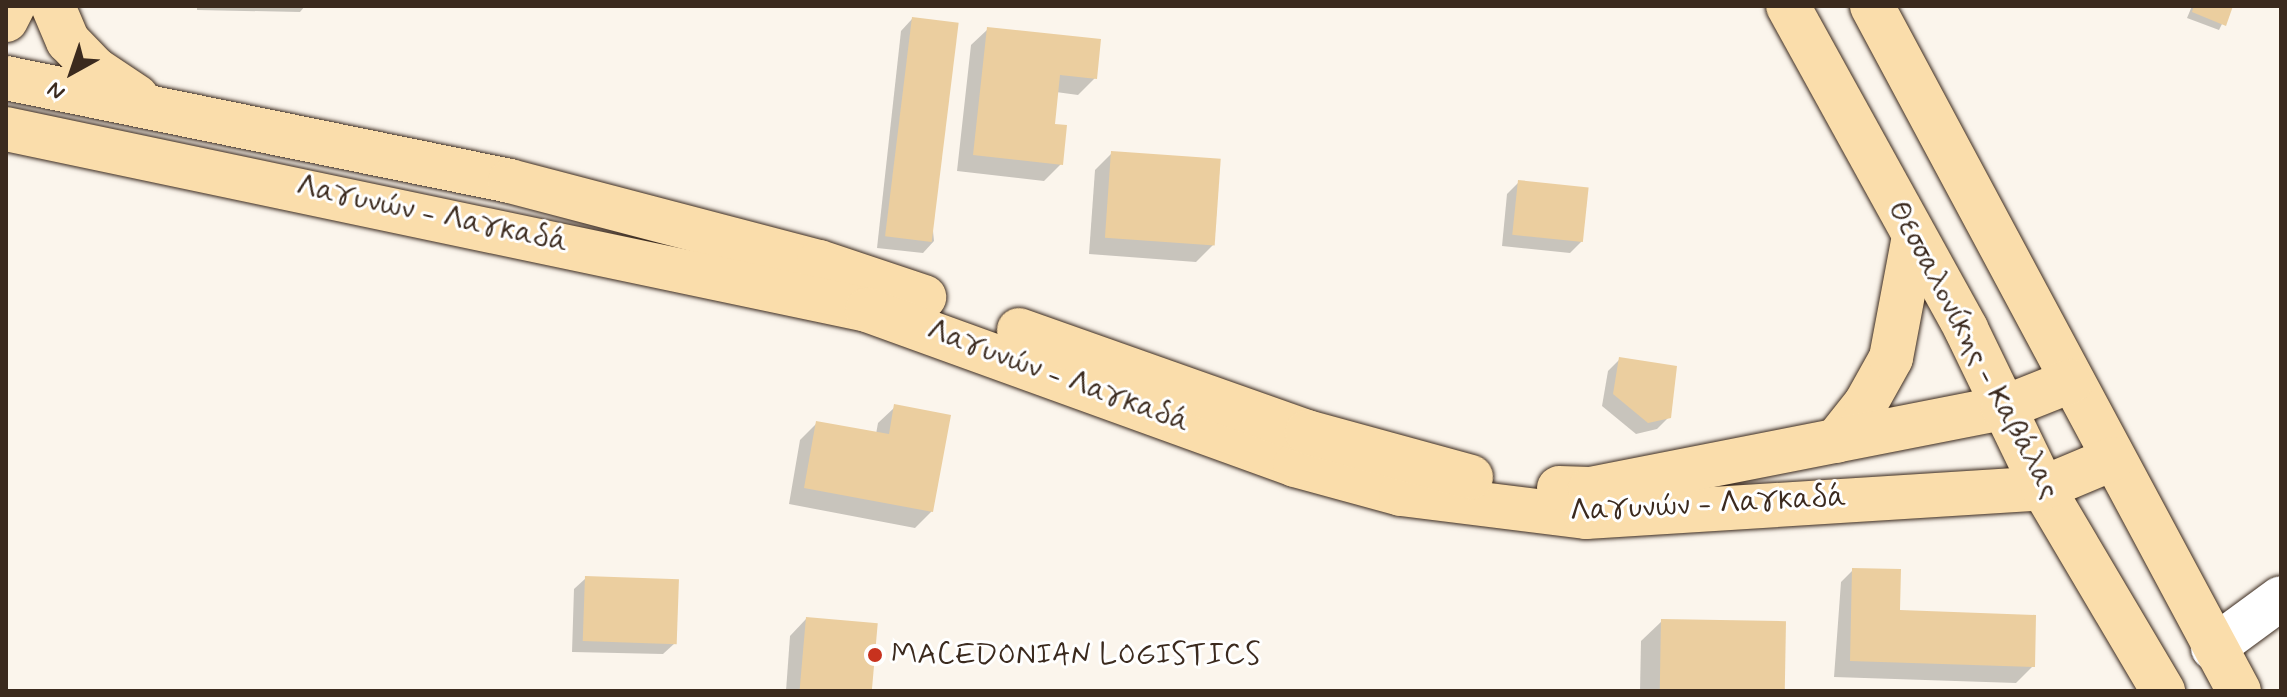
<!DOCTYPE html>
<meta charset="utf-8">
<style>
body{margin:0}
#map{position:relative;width:2287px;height:697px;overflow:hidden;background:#fbf5ec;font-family:Mynerve,sans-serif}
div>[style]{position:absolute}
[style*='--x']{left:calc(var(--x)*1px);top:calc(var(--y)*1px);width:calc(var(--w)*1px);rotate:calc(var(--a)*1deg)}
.shadow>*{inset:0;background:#0003}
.building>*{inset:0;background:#ebce9f;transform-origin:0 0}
.roads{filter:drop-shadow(0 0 2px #3b2a1e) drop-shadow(0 0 2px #3b2a1e)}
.minor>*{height:44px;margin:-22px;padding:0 22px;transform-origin:22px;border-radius:22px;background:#fff}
.major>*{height:44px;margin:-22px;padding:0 22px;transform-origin:22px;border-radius:22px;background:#faddab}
.dots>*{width:22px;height:22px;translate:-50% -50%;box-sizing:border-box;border:4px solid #fff;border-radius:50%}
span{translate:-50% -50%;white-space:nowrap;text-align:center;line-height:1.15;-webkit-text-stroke:6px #fff;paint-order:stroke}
.street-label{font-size:30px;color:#3b2a1e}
.poi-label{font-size:30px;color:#3b2a1e}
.left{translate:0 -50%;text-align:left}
.frame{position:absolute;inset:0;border:8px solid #3b2a1e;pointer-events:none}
.north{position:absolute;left:32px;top:32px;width:80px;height:80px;-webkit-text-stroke:6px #fff;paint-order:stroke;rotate:220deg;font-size:22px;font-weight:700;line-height:32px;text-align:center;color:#3b2a1e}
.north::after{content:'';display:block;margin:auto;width:28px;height:36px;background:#3b2a1e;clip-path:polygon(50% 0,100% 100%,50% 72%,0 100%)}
</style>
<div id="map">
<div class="shadow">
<div style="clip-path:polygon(197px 6px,305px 6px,300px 12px,197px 10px)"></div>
<div style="clip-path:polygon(2192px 6px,2231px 6px,2219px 30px,2187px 18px)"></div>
<div style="clip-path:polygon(912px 19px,934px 241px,923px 253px,877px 248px,901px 31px)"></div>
<div style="clip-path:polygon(988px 29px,1095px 78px,1078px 95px,1056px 92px,1052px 125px,1061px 164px,1044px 181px,957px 171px,971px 45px)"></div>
<div style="clip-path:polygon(1112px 153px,1213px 245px,1196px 262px,1089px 254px,1095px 170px)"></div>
<div style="clip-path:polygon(1519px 182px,1582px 241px,1570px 253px,1502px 246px,1507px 194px)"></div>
<div style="clip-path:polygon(1620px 359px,1669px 417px,1657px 429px,1636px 434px,1602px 406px,1608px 371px)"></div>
<div style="clip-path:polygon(895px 407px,932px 511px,915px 528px,789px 504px,800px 440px,817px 423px,876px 434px,878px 423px)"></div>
<div style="clip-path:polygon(1853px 570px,1898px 612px,2033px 666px,2016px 683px,1834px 677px,1841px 582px)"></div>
<div style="clip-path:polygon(586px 578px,675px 643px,663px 654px,572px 652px,574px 589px)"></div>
<div style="clip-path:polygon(806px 619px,871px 691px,786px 691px,790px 636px)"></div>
<div style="clip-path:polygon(1662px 621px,1782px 691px,1640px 691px,1641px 641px)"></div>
</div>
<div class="building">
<div style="clip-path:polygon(2194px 6px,2233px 6px,2226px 26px,2192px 12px)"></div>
<div style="left:912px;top:17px;width:47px;height:221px;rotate:7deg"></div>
<div style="clip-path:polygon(987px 27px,1101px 39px,1097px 79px,1060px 75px,1055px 124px,1067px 125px,1063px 165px,973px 155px)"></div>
<div style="left:1111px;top:151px;width:110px;height:87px;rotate:4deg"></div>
<div style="left:1518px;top:180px;width:71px;height:55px;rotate:6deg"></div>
<div style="clip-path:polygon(1619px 357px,1677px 366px,1671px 418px,1648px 423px,1613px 394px)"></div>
<div style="clip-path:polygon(894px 404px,951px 415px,933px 512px,804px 488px,816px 421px,889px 434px)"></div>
<div style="clip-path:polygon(1852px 568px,1901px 569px,1900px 610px,2036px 615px,2035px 667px,1850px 661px)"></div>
<div style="left:585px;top:576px;width:94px;height:65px;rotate:2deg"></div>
<div style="left:806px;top:617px;width:72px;height:74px;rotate:5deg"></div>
<div style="left:1661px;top:619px;width:125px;height:72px;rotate:1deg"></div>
</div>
<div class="roads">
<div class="minor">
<div style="--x:2213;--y:648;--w:84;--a:-36.3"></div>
</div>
<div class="major">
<div style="--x:53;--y:6;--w:38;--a:67"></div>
<div style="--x:68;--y:41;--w:39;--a:46"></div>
<div style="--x:95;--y:69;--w:50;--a:33.7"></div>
<div style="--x:1788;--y:6;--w:369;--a:61.1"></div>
<div style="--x:1966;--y:329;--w:177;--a:64.2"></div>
<div style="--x:2043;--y:488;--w:236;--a:59.4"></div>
<div style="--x:1872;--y:6;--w:777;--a:61.82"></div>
<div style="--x:6;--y:20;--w:16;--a:-63"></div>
<div style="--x:6;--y:78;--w:514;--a:11.55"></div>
<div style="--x:510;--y:181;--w:319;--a:14.7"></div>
<div style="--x:819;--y:262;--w:111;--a:18.4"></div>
<div style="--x:6;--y:129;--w:880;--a:11.87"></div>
<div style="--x:867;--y:310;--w:455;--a:19.9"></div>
<div style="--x:1295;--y:465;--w:110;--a:15.3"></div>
<div style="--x:1401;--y:494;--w:186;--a:7.1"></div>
<div style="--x:1586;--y:517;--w:458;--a:-3.6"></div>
<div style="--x:2043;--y:488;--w:75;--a:-22.8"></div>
<div style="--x:1019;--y:330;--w:306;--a:19.5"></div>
<div style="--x:1307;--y:432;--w:170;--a:15.3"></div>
<div style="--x:1836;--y:441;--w:48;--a:-51.7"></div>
<div style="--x:1866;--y:403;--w:51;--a:-60.9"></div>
<div style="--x:1891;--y:358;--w:124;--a:-79.3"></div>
<div style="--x:1559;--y:488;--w:31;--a:2"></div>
<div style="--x:1590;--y:489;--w:421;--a:-11.1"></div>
<div style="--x:2003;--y:408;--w:73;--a:-21.7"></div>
</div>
</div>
<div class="dots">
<div style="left:875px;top:655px;background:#c8321e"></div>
</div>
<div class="street-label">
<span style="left:432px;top:215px;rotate:12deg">Λαγυνών - Λαγκαδά</span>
<span style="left:1973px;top:350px;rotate:62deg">Θεσσαλονίκης - Καβάλας</span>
<span style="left:1058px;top:377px;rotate:20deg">Λαγυνών - Λαγκαδά</span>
<span style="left:1708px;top:505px;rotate:-3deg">Λαγυνών - Λαγκαδά</span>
</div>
<div class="poi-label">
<span class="left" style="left:891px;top:655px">MACEDONIAN LOGISTICS</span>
</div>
<div class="frame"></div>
<div class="north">N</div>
</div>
